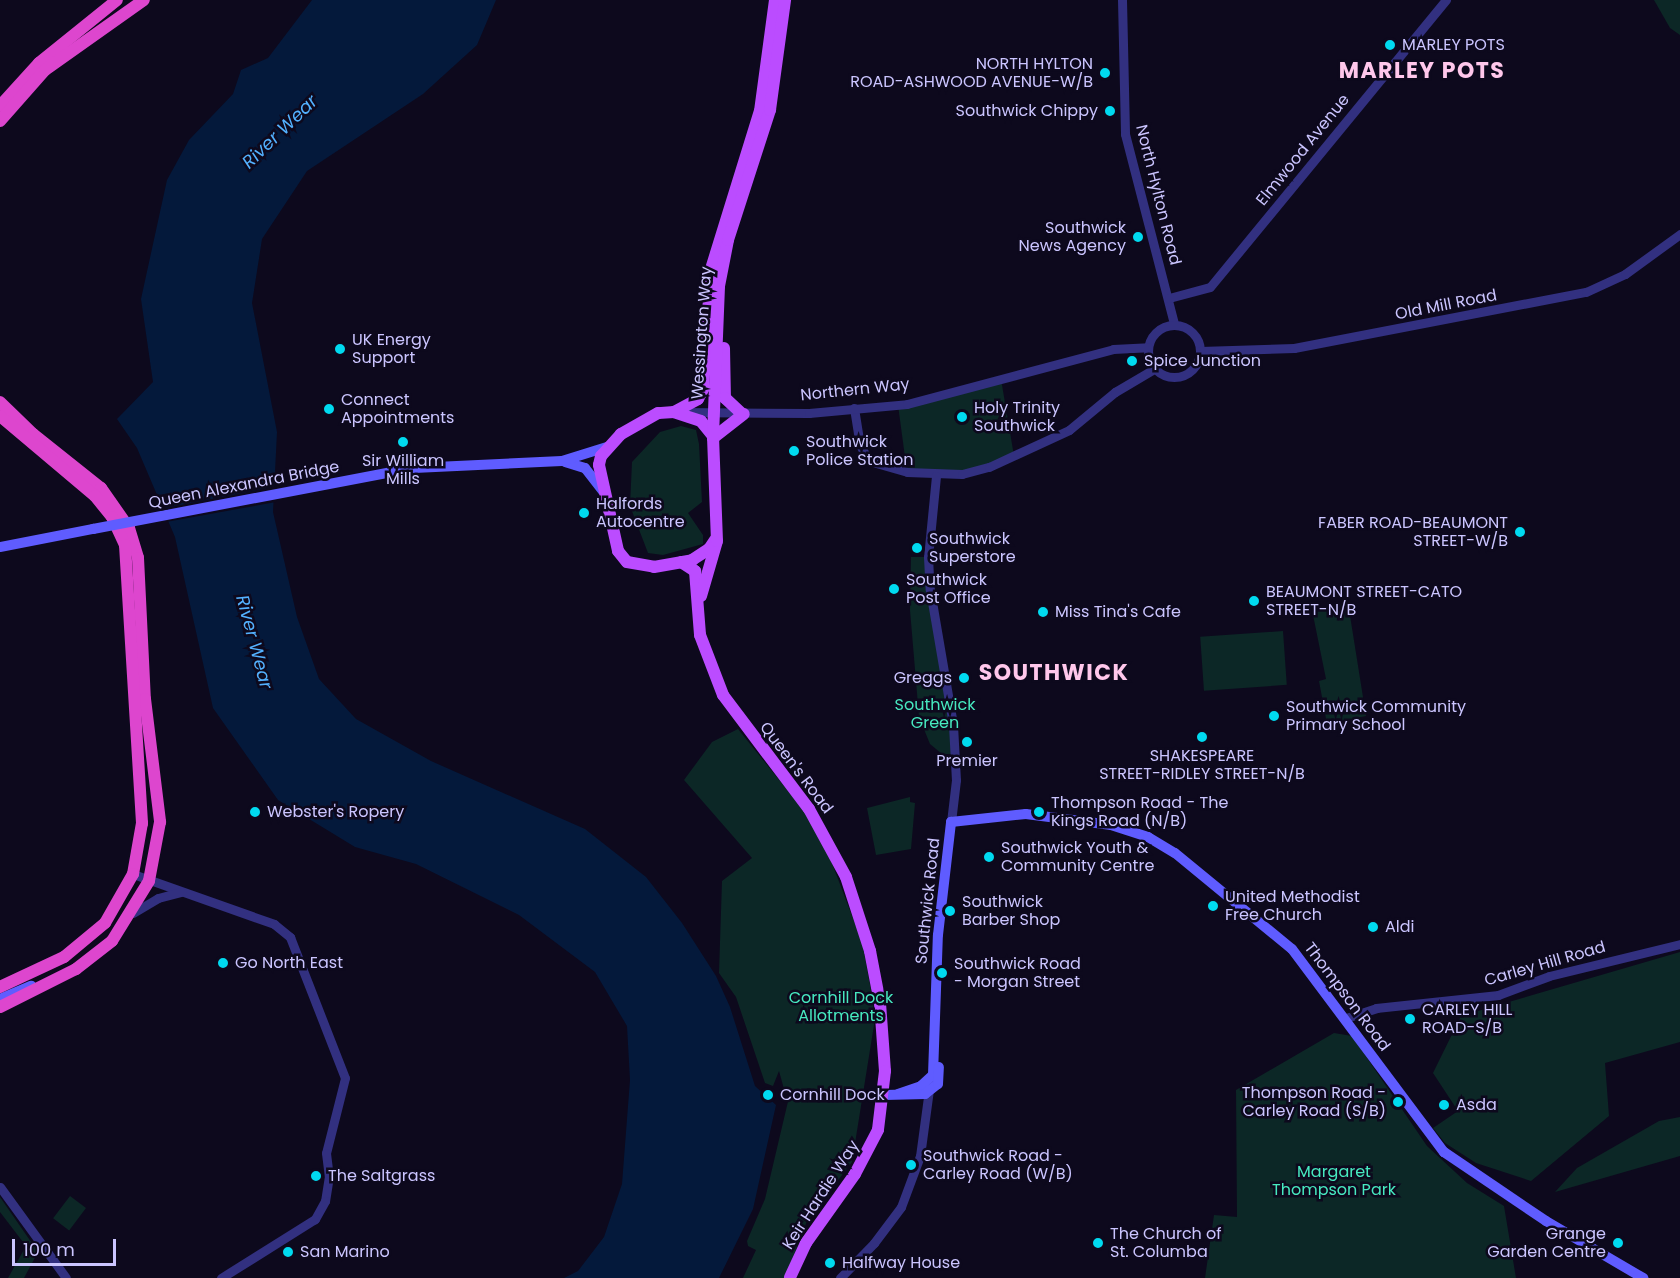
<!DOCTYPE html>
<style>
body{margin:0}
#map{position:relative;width:1680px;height:1278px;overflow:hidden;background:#0d091d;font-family:Poppins,sans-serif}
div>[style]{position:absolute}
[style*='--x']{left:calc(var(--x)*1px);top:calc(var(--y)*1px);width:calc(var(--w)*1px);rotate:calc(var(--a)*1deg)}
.green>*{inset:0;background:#0c2726;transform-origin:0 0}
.water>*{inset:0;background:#04193b}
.pier>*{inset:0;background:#0d091d}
.tertiary>*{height:9px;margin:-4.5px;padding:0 4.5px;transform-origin:4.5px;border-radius:4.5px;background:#323080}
.tertiary>.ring{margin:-4.5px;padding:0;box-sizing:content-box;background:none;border:9px solid #323080;border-radius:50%}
.secondary>*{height:10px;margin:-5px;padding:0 5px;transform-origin:5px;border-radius:5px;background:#5f5cff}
.primary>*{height:12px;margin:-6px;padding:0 6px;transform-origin:6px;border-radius:6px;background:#bb4cff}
.trunk>*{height:12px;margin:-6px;padding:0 6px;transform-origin:6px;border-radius:6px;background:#dd46ce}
.secondary-bridge>*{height:10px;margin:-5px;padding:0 5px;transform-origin:5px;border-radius:5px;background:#5f5cff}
.dots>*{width:16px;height:16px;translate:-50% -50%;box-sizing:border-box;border:3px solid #0d091d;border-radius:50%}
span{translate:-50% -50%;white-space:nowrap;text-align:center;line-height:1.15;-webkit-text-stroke:5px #0d091d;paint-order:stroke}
.poi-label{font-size:16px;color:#cbc5ff}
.left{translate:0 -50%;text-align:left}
.right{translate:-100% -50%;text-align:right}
.street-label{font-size:16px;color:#cbc5ff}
.park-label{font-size:16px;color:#47e9c0}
.water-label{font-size:18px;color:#53b1ff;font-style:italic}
.district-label{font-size:22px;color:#ffc7eb;font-weight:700;letter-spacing:1.5px}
.scale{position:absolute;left:12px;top:1239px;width:104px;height:27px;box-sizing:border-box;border:3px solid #cbc5ff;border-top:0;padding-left:8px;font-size:18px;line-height:21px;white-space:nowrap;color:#cbc5ff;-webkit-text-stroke:4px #0d091d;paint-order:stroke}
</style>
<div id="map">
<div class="green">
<div style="clip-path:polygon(1654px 0,1680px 0,1680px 35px,1670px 28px)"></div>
<div style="clip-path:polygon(1001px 379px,1014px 456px,989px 467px,936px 476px,907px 472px,898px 405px)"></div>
<div style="clip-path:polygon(681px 426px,696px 430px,699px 444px,702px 502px,688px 513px,703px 535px,703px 544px,663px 555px,648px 553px,630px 506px,632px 462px,660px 432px)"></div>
<div style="clip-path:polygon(911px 557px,928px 557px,954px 754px,942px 754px,930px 744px,919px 717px,910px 610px)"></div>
<div style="clip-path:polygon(1348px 603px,1366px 716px,1327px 724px,1319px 681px,1326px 679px,1312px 610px)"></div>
<div style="left:1283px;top:631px;width:54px;height:83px;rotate:86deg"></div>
<div style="clip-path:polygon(738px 729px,805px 812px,830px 858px,862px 942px,873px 1001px,874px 1025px,852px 1162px,807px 1221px,785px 1278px,743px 1278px,756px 1250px,748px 1246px,747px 1241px,765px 1199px,790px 1093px,784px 1089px,779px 1071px,773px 1086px,765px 1083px,736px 997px,719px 973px,722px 881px,752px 858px,684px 780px,712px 742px)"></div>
<div style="clip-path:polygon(910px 797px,910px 802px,915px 803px,911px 849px,876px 855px,867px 808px)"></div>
<div style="clip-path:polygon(1680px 952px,1680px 1042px,1605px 1063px,1609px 1116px,1531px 1181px,1476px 1163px,1445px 1143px,1433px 1128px,1458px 1111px,1433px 1073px,1461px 1016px)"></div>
<div style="clip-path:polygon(1334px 1033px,1352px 1036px,1427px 1146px,1467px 1183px,1504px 1206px,1516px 1278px,1205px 1278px,1214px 1215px,1237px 1217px,1236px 1090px)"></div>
<div style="clip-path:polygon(1680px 1117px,1680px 1156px,1555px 1192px,1577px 1168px,1659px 1121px)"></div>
<div style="left:70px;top:1196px;width:20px;height:28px;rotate:37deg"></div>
<div style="clip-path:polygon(0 1197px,38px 1252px,24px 1278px,8px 1278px,26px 1246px,0 1212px)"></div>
</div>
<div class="water">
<div style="clip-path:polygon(312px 0,496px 0,477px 45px,423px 94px,307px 171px,262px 239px,252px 303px,277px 432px,273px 512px,297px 617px,319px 679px,356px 719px,431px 761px,585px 829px,646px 877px,682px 923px,716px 976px,730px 1007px,755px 1086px,776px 1105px,753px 1209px,719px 1278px,564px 1278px,578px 1271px,604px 1237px,622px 1184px,630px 1080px,627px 1026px,595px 972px,519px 915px,416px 864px,355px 847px,278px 800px,213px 708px,175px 537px,137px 448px,117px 419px,153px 382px,141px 299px,167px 180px,189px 140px,233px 94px,241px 70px,268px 58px)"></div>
</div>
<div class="pier">
<div style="clip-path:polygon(277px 486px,276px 502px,166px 522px,160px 509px)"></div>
</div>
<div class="tertiary">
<div style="--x:1122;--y:0;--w:134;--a:88.7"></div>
<div style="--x:1125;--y:134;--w:196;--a:75.5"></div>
<div style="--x:1169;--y:298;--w:42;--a:-15"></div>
<div style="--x:1210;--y:287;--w:372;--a:-50.6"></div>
<div class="ring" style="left:1148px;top:325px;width:43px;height:43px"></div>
<div style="--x:1200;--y:351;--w:94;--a:-1.8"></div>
<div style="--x:1294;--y:348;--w:297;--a:-10.9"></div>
<div style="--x:1586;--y:292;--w:43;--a:-24.8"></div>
<div style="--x:1625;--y:274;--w:68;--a:-36"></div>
<div style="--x:854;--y:408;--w:37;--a:81"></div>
<div style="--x:860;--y:445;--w:18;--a:61"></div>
<div style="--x:869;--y:461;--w:40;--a:16"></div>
<div style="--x:907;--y:472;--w:55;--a:2.1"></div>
<div style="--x:962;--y:474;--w:28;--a:-15"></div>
<div style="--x:989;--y:467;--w:88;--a:-24.8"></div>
<div style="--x:1069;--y:430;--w:60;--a:-39.6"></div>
<div style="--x:1115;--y:392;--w:45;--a:-30.5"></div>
<div style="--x:682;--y:412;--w:127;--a:0.5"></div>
<div style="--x:809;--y:413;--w:98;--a:-5.2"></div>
<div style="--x:907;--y:404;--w:213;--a:-14.9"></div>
<div style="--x:1113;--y:349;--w:35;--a:-3"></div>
<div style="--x:936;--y:476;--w:81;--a:95.6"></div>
<div style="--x:928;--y:557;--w:33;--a:87"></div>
<div style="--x:930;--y:590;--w:137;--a:80.3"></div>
<div style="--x:953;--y:725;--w:55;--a:86.9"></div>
<div style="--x:956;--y:780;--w:42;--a:96.8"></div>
<div style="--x:133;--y:874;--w:150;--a:19.5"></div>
<div style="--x:274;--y:924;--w:21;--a:39"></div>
<div style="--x:290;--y:937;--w:151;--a:68.7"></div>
<div style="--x:345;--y:1078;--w:77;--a:104.2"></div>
<div style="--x:326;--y:1153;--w:23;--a:83"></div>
<div style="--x:329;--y:1176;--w:25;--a:99"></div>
<div style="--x:325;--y:1201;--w:21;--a:119"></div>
<div style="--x:315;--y:1219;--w:111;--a:147.9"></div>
<div style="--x:133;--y:913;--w:29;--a:-31"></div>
<div style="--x:158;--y:898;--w:24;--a:-15"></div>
<div style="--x:1346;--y:1018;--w:32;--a:-18"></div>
<div style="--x:1376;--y:1008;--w:123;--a:-6.1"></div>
<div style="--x:1498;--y:995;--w:54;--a:-20.4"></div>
<div style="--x:1549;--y:976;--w:135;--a:-13.7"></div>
<div style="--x:0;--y:1187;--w:112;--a:54"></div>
<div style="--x:840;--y:1278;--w:49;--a:-45.8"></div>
<div style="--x:874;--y:1243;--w:45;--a:-53.1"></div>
<div style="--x:901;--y:1207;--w:54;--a:-69.6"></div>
<div style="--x:920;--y:1156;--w:68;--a:-82.3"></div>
</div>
<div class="secondary">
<div style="--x:565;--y:462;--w:21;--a:17"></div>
<div style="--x:585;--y:468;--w:29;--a:52"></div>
<div style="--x:414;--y:468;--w:148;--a:-2.7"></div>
<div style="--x:562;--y:461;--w:47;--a:-17.3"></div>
<div style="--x:0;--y:547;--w:95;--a:-11"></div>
<div style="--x:0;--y:999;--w:34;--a:-23"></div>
<div style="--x:898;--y:1094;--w:24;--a:-19"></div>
<div style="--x:921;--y:1086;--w:16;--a:-43"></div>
<div style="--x:933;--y:1075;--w:140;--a:-88"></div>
<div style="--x:938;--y:935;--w:114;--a:-83.4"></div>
<div style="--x:951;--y:822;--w:75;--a:-6.1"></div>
<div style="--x:1026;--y:814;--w:86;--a:7.4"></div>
<div style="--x:1111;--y:825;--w:39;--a:18"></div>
<div style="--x:1148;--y:837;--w:31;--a:31"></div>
<div style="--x:1175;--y:853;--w:151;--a:39.4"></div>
<div style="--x:1292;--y:949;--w:254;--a:53.2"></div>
<div style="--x:1444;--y:1152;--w:123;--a:34.1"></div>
<div style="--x:1546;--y:1221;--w:113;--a:30.4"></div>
<div style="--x:885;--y:1095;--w:40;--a:-1.4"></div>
<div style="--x:925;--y:1094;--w:16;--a:-38"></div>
<div style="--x:938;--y:1084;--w:17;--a:-87"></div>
</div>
<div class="primary">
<div style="--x:724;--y:348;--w:50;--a:88.9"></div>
<div style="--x:725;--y:398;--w:23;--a:43"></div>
<div style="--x:674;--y:412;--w:27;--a:-28"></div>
<div style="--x:698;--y:399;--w:11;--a:-63"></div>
<div style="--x:703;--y:389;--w:120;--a:-86.2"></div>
<div style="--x:711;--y:269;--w:165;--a:-72.8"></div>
<div style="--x:760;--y:111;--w:112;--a:-82.3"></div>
<div style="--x:713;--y:436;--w:19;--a:-129"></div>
<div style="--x:701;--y:421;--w:28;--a:-162"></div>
<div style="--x:674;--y:412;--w:16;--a:176"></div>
<div style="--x:658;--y:413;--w:43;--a:150.4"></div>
<div style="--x:621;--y:434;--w:30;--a:132"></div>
<div style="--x:601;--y:456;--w:9;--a:103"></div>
<div style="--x:599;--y:465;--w:88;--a:77.5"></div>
<div style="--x:618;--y:551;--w:14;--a:51"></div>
<div style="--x:627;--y:562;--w:27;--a:10"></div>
<div style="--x:654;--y:567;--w:39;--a:-10"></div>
<div style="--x:692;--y:560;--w:20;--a:-33"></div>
<div style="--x:709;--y:549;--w:11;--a:-56"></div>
<div style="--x:713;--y:438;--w:39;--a:-38"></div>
<div style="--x:681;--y:562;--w:17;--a:33"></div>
<div style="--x:695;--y:571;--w:64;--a:85.5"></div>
<div style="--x:700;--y:635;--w:64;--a:69"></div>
<div style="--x:723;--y:695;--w:143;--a:53"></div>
<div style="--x:809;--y:809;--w:77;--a:61.4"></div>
<div style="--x:846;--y:877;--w:78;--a:72"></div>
<div style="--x:870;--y:951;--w:53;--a:79.1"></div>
<div style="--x:880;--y:1003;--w:68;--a:85.8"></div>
<div style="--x:885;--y:1071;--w:59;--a:96.8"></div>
<div style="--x:878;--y:1130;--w:50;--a:117.6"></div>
<div style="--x:855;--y:1174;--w:85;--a:125.4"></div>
<div style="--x:806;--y:1243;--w:38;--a:115"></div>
<div style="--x:701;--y:596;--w:57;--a:-73.8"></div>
<div style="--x:717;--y:541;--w:105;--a:-92.2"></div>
<div style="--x:713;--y:436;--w:150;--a:-87.7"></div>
<div style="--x:719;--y:286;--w:47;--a:-78.9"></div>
<div style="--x:728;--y:240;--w:137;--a:-72.1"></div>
<div style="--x:770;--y:110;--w:111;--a:-82.2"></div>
</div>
<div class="trunk">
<div style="--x:0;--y:106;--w:58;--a:-47.8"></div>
<div style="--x:39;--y:63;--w:100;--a:-38.9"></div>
<div style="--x:0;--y:121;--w:68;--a:-48.6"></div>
<div style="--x:45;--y:70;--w:121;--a:-35.3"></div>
<div style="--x:0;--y:402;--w:46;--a:44.1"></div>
<div style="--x:33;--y:434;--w:87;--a:38.5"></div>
<div style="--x:101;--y:488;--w:49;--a:55"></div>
<div style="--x:129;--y:528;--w:31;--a:73"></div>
<div style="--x:138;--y:558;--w:141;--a:87.2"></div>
<div style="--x:145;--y:699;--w:124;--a:83"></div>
<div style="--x:160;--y:822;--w:60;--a:100.6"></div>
<div style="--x:149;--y:881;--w:70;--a:121.7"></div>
<div style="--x:112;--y:941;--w:46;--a:142.1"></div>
<div style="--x:76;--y:969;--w:85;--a:153.4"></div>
<div style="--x:0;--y:416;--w:124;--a:40.1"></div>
<div style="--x:95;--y:496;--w:27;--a:51"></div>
<div style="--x:112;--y:517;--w:31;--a:65"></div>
<div style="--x:125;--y:545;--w:279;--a:86.5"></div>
<div style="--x:142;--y:823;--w:52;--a:100"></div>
<div style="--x:133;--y:874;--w:56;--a:119.7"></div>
<div style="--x:105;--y:923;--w:53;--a:140.3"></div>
<div style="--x:64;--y:957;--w:71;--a:154.9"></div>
</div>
<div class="secondary-bridge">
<div style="--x:93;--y:529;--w:327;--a:-10.8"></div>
</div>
<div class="dots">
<div style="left:1390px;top:45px;background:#00daf0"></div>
<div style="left:1105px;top:73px;background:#00daf0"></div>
<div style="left:1110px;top:111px;background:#00daf0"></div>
<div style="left:1138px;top:237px;background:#00daf0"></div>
<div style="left:340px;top:349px;background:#00daf0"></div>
<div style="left:1132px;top:361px;background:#00daf0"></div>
<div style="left:329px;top:409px;background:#00daf0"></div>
<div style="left:962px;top:417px;background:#00daf0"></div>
<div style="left:403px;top:442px;background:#00daf0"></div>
<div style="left:794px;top:451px;background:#00daf0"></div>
<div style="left:584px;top:513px;background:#00daf0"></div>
<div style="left:1520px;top:532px;background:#00daf0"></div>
<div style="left:917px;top:548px;background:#00daf0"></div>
<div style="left:894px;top:589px;background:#00daf0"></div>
<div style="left:1254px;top:601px;background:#00daf0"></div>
<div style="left:1043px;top:612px;background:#00daf0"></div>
<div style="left:964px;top:678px;background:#00daf0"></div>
<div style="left:1274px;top:716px;background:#00daf0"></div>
<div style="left:1202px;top:737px;background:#00daf0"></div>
<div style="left:967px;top:742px;background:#00daf0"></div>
<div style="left:255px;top:812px;background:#00daf0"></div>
<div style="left:1039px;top:812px;background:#00daf0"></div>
<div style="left:989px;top:857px;background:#00daf0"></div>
<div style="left:1213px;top:906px;background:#00daf0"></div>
<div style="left:950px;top:911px;background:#00daf0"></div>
<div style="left:1373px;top:927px;background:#00daf0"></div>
<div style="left:223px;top:963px;background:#00daf0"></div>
<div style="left:942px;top:973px;background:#00daf0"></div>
<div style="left:1410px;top:1019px;background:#00daf0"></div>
<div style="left:768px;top:1095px;background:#00daf0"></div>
<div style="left:1398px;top:1102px;background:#00daf0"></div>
<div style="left:1444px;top:1105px;background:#00daf0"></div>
<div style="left:911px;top:1165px;background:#00daf0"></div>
<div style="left:316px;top:1176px;background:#00daf0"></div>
<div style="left:1098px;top:1243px;background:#00daf0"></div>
<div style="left:1618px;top:1243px;background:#00daf0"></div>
<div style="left:288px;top:1252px;background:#00daf0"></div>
<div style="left:830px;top:1263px;background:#00daf0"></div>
</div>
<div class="poi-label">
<span class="left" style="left:1402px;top:45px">MARLEY POTS</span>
<span class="right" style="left:1093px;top:73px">NORTH HYLTON<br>ROAD-ASHWOOD AVENUE-W/B</span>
<span class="right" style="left:1098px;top:111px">Southwick Chippy</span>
<span class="right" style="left:1126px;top:237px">Southwick<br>News Agency</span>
<span class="left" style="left:352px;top:349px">UK Energy<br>Support</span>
<span class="left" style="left:1144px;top:361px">Spice Junction</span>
<span class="left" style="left:341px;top:409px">Connect<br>Appointments</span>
<span class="left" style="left:974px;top:417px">Holy Trinity<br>Southwick</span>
<span class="left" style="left:806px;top:451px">Southwick<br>Police Station</span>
<span style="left:403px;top:470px">Sir William<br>Mills</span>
<span class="left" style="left:596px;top:513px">Halfords<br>Autocentre</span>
<span class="right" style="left:1508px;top:532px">FABER ROAD-BEAUMONT<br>STREET-W/B</span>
<span class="left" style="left:929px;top:548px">Southwick<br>Superstore</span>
<span class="left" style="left:906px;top:589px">Southwick<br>Post Office</span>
<span class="left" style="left:1266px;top:601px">BEAUMONT STREET-CATO<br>STREET-N/B</span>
<span class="left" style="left:1055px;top:612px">Miss Tina's Cafe</span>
<span class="right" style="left:952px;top:678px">Greggs</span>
<span class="left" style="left:1286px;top:716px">Southwick Community<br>Primary School</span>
<span style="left:1202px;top:765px">SHAKESPEARE<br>STREET-RIDLEY STREET-N/B</span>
<span style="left:967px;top:761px">Premier</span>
<span class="left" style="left:1051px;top:812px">Thompson Road - The<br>Kings Road (N/B)</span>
<span class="left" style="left:267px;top:812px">Webster's Ropery</span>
<span class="left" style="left:1001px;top:857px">Southwick Youth &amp;<br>Community Centre</span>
<span class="left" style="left:1225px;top:906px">United Methodist<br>Free Church</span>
<span class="left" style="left:962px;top:911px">Southwick<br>Barber Shop</span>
<span class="left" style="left:1385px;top:927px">Aldi</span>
<span class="left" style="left:235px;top:963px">Go North East</span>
<span class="left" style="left:954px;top:973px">Southwick Road<br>- Morgan Street</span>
<span class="left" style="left:1422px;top:1019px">CARLEY HILL<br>ROAD-S/B</span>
<span class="right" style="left:1386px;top:1102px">Thompson Road -<br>Carley Road (S/B)</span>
<span class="left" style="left:780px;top:1095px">Cornhill Dock</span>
<span class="left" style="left:1456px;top:1105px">Asda</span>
<span class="left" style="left:923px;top:1165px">Southwick Road -<br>Carley Road (W/B)</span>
<span class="left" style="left:328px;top:1176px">The Saltgrass</span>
<span class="left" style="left:1110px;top:1243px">The Church of<br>St. Columba</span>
<span class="right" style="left:1606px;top:1243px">Grange<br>Garden Centre</span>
<span class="left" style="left:300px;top:1252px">San Marino</span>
<span class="left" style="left:842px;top:1263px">Halfway House</span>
</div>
<div class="street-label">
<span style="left:1303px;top:150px;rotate:-51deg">Elmwood Avenue</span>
<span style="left:1158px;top:195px;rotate:76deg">North Hylton Road</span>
<span style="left:1446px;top:305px;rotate:-11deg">Old Mill Road</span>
<span style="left:702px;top:333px;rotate:-86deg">Wessington Way</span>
<span style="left:855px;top:390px;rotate:-6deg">Northern Way</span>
<span style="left:244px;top:485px;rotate:-11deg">Queen Alexandra Bridge</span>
<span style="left:796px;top:768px;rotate:53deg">Queen's Road</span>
<span style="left:928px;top:901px;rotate:-84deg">Southwick Road</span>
<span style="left:1545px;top:964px;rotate:-16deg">Carley Hill Road</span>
<span style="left:1347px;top:997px;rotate:53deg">Thompson Road</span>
<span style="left:821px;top:1195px;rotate:-57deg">Keir Hardie Way</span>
</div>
<div class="park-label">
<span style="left:935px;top:714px">Southwick<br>Green</span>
<span style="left:841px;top:1007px">Cornhill Dock<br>Allotments</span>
<span style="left:1334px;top:1181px">Margaret<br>Thompson Park</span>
</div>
<div class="water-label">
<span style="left:280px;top:132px;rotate:-44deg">River Wear</span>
<span style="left:254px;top:642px;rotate:75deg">River Wear</span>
</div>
<div class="district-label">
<span style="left:1422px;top:71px">MARLEY POTS</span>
<span style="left:1054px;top:673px">SOUTHWICK</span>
</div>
<div class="scale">100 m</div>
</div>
